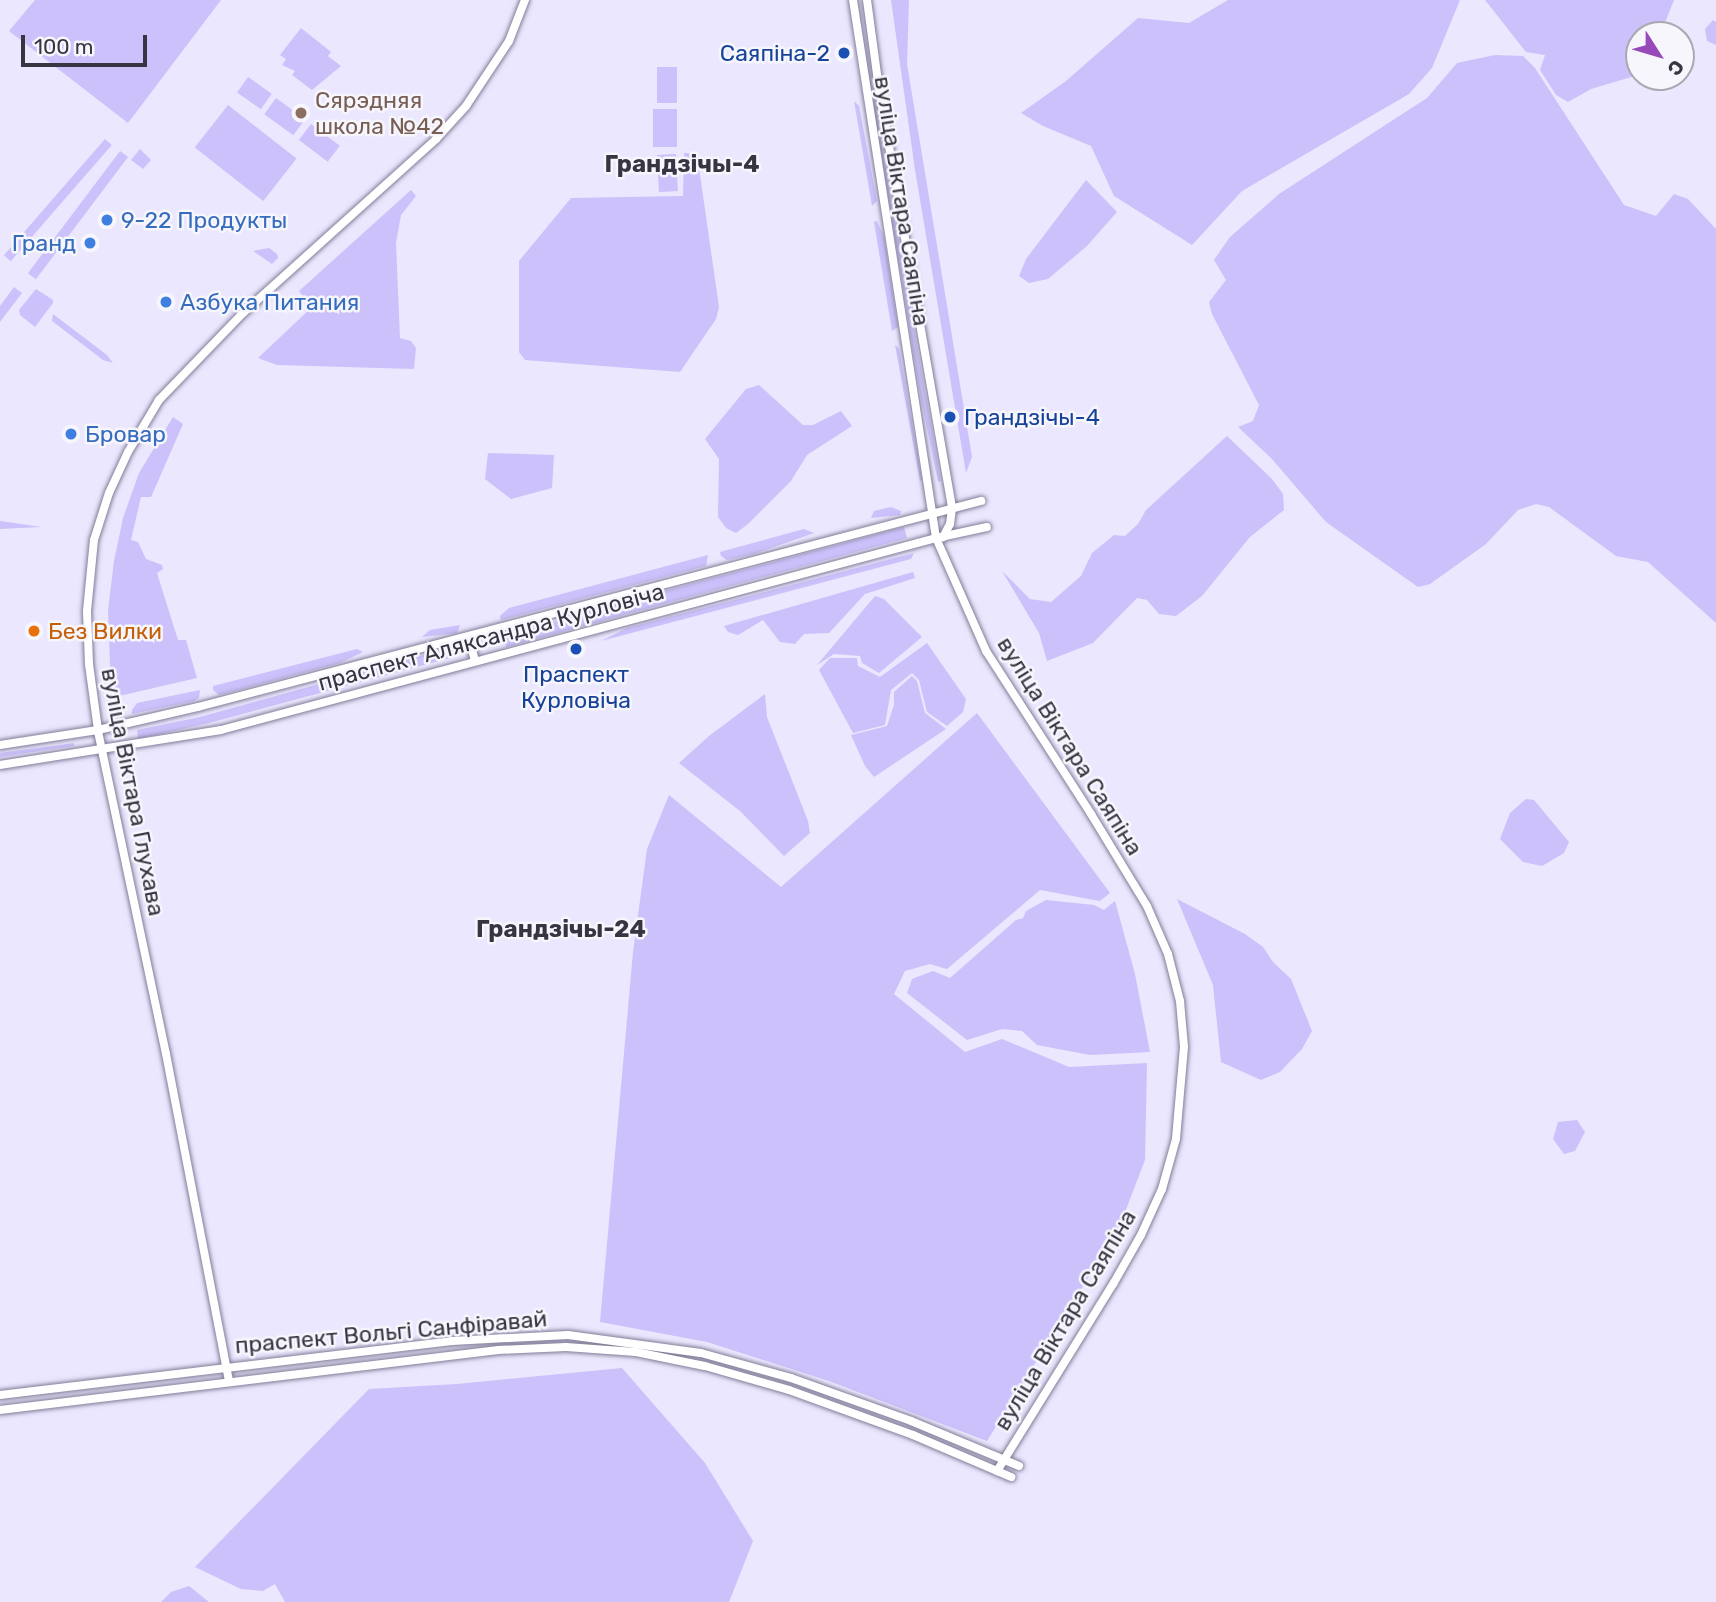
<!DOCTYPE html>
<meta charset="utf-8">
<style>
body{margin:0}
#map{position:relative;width:1716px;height:1602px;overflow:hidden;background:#ebe7fe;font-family:Rubik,sans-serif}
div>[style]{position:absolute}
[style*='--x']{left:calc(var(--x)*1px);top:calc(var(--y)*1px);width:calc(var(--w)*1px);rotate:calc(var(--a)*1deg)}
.green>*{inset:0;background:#ccc1fa;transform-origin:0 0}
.roads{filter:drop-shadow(0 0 2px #827d98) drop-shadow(0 0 2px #827d98)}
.minor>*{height:8px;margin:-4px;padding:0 4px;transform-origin:4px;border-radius:4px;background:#fff}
.dots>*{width:19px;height:19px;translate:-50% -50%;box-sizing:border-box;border:4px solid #f7f6fc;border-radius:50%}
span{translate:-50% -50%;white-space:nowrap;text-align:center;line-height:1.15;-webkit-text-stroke:5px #f7f6fc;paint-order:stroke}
.transit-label{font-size:23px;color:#164399}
.right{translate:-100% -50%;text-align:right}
.left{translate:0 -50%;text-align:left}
.education-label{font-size:23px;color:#785e54}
.street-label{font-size:23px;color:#373541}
.shop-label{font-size:23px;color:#366cbe}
.food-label{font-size:23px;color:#c56008}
.neighbourhood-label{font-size:24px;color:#373541;font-weight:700}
.north{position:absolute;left:1625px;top:21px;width:70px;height:70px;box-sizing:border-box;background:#f7f6fc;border:2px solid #aaa9b1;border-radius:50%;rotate:127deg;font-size:19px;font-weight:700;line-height:28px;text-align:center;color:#373541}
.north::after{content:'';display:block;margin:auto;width:24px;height:32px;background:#9849b9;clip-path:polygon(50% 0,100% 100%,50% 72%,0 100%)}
.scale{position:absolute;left:21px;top:35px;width:126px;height:32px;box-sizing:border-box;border:4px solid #373541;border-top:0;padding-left:9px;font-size:21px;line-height:24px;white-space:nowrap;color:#373541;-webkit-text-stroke:5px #f7f6fc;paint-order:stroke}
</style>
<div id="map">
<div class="green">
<div style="clip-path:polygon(35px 0,221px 0,128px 123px,9px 31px)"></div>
<div style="clip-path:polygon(856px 0,941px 481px,938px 482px,921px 399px)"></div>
<div style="clip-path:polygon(891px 0,909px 0,907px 64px,972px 457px,966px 473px,915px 170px)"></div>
<div style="clip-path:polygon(1228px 0,1460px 0,1432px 68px,1409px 94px,1242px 191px,1192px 245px,1114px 196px,1091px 146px,1043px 126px,1021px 113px,1066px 81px,1138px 18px,1189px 23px)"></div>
<div style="clip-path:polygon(1485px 0,1674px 0,1660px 35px,1639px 35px,1638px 75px,1591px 89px,1568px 102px,1556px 95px,1540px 70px,1545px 55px,1526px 52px)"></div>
<div style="clip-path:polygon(1713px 20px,1716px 22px,1716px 45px,1707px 41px,1705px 29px)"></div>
<div style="clip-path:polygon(301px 28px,331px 52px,328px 56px,341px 66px,312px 90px,292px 75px,295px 71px,282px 65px,286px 59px,280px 55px)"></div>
<div style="clip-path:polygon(1495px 55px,1523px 56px,1535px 68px,1624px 205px,1656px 216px,1674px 194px,1688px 199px,1716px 229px,1716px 623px,1648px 562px,1616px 556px,1549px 507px,1536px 504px,1518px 510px,1486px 544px,1430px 584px,1418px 587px,1326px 522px,1272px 459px,1238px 427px,1253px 421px,1259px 405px,1212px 314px,1209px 302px,1226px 280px,1214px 260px,1230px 237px,1279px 194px,1427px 98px,1457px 63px)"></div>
<div style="left:657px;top:67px;width:20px;height:36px"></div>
<div style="left:248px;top:77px;width:29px;height:19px;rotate:35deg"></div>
<div style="left:276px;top:98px;width:36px;height:20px;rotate:36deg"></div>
<div style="clip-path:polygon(854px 101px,859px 106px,877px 201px,872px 206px)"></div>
<div style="left:228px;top:105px;width:87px;height:54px;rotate:38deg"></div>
<div style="left:677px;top:109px;width:38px;height:24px;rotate:90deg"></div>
<div style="left:311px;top:124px;width:36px;height:20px;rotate:37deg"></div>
<div style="left:105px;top:139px;width:9px;height:154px;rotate:41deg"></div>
<div style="clip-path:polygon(140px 149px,151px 160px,143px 169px,131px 160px)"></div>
<div style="left:120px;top:151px;width:10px;height:153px;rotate:37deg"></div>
<div style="clip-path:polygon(684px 153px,697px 154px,719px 307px,716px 319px,680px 372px,525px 360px,519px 352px,519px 261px,571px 198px,683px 196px)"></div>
<div style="left:676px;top:154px;width:37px;height:19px;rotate:87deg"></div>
<div style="clip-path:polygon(1086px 180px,1117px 212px,1087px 246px,1048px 279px,1029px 283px,1019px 276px,1026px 259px)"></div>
<div style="clip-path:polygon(411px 190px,416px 196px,401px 215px,396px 243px,400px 338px,411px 341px,416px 348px,414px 369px,277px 365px,258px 358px,311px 308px,299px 291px)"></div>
<div style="clip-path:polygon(877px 221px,884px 237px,898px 327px,892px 331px,874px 222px)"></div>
<div style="clip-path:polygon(269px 248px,277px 254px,278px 258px,272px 264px,253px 251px)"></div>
<div style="clip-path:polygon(14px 287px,22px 293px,0 322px,0 306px)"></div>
<div style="clip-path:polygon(36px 289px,53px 300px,53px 303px,35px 327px,20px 315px,19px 310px)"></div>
<div style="clip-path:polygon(53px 314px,107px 355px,113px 363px,103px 360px,52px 321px)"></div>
<div style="clip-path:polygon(895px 345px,899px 348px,902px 365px,922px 480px,920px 481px)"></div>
<div style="clip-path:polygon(759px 385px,803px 425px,813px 425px,841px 411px,852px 426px,807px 455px,791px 481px,748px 524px,736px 533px,726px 528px,718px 517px,719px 459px,705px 439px,746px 389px)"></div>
<div style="clip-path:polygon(173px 417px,183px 424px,151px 497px,141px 497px,131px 540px,138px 542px,146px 559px,162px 565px,163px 569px,157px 573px,178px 640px,186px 640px,197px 678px,119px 696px,113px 690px,110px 664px,108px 610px,114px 561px,123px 518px,139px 473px)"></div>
<div style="clip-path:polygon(1227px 436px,1272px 479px,1283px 494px,1284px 510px,1250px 537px,1202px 596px,1176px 616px,1159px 614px,1147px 600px,1137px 598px,1093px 643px,1047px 661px,1039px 633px,1002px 571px,1030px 599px,1051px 602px,1081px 576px,1092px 553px,1114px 535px,1125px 536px,1138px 524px,1146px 510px)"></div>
<div style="clip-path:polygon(488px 453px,554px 455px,552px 488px,511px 499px,485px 479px)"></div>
<div style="clip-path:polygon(891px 507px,901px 511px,900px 515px,871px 518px,874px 511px)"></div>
<div style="clip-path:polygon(0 521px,41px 527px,0 529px)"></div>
<div style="clip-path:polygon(904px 527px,907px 538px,506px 647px,504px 637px,590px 611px)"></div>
<div style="clip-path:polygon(804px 529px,814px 533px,754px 554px,727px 560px,721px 556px,720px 552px)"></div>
<div style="clip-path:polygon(914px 553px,911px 559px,601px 641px,627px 628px)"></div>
<div style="clip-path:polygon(708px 555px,706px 566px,501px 620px,500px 616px,509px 608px)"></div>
<div style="clip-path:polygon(913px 572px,915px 578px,865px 594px,829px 633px,804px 634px,795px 644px,780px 642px,763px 620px,738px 635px,728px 632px,724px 626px)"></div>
<div style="clip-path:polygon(875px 596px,884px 599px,922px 637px,879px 673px,862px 663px,860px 656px,834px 654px,817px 665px)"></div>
<div style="clip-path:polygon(460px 625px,457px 633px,422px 637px,430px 630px)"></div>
<div style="clip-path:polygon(927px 643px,966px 699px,963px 712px,947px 726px,927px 712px,919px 680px,912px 673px,891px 690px,885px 725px,853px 733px,819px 670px,830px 658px,857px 658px,858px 666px,880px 677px)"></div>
<div style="clip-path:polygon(449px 648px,454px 651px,450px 658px,209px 723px,138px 739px,137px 730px,200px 717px)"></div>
<div style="clip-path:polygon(357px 649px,363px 652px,340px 663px,219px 695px,213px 690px,213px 686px)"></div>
<div style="clip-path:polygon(912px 676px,917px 681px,925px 713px,946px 729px,874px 777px,865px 766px,851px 735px,887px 726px,894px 705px,894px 692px)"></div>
<div style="clip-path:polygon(200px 690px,199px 698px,194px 701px,132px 714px,132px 710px,137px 703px)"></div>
<div style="clip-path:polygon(765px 694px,767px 717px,808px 821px,810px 833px,784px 856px,740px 811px,679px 763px,709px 736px)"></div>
<div style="clip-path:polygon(977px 713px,1110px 893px,1100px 901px,1040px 890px,947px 969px,930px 964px,905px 971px,894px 994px,965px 1052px,1002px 1039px,1069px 1067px,1147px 1063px,1145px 1160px,1119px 1228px,987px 1441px,829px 1381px,707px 1342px,600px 1322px,633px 952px,647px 849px,669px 795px,781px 887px)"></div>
<div style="clip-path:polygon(74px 743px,74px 746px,0 757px,0 753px)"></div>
<div style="clip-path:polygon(1526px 799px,1534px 800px,1569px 842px,1564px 853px,1542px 866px,1523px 862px,1500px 839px,1510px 813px)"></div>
<div style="clip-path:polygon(1177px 899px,1245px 934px,1263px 947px,1273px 962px,1291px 979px,1312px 1031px,1302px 1049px,1280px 1072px,1261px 1080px,1221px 1062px,1213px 985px)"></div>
<div style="clip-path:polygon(1046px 900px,1094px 905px,1104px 910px,1115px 901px,1135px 974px,1150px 1052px,1090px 1055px,1037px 1045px,1022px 1031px,1002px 1029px,967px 1040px,907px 993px,912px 979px,933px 971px,950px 978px,1016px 920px,1023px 918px,1026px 911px)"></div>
<div style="clip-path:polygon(1577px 1120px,1585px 1132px,1575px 1151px,1564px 1154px,1553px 1139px,1558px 1122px)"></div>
<div style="clip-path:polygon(622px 1368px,705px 1463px,753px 1541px,729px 1602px,285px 1602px,275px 1584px,263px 1591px,241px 1589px,195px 1567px,369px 1389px,457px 1384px)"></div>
<div style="clip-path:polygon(189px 1586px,209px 1602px,161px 1602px,171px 1592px)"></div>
</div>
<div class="roads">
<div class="minor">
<div style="--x:853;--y:0;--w:544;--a:81.23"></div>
<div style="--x:936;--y:538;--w:124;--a:66.1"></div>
<div style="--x:986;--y:651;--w:194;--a:57.2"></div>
<div style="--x:1091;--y:814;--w:108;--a:58.7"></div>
<div style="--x:1147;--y:906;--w:52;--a:66.4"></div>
<div style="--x:1168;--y:954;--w:49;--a:75.7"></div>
<div style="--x:1180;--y:1001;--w:46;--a:85"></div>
<div style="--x:1184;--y:1047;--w:92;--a:95"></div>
<div style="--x:1176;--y:1139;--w:52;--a:105.6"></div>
<div style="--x:1162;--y:1189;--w:51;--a:114.5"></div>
<div style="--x:1141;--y:1235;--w:56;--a:119.7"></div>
<div style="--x:1113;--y:1284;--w:220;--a:121.8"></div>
<div style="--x:867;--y:0;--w:90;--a:82.3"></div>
<div style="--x:879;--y:89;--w:425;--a:80.1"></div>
<div style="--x:952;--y:508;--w:16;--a:97"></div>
<div style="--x:950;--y:524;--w:15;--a:118"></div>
<div style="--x:469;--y:637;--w:25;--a:76"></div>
<div style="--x:0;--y:745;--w:99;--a:-8.7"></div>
<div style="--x:98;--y:730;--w:103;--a:-13"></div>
<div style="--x:198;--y:707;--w:810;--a:-14.74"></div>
<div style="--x:0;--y:765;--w:224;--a:-9"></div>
<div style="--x:221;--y:730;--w:740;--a:-15.03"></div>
<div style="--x:936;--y:538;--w:52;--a:-12.2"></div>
<div style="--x:229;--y:1381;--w:333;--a:-100.9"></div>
<div style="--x:166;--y:1054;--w:331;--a:-101.9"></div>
<div style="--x:98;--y:730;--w:67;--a:-97.8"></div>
<div style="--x:89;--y:664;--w:53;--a:-92.2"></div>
<div style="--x:87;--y:611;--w:71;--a:-84.4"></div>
<div style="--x:94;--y:540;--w:49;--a:-72.3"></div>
<div style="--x:109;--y:493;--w:45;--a:-65.1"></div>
<div style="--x:128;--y:452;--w:61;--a:-59.2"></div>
<div style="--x:159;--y:400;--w:121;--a:-46"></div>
<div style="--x:243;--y:313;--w:260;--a:-42"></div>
<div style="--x:436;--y:139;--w:45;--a:-47.7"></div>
<div style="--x:466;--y:106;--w:78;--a:-56.5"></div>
<div style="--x:509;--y:41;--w:44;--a:-68.7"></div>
<div style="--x:0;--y:1395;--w:455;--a:-6.8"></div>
<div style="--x:452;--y:1341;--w:116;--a:-3"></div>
<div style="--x:568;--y:1335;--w:134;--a:7.7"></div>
<div style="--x:701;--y:1353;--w:93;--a:15.5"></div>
<div style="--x:791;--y:1378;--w:127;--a:19.7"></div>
<div style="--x:911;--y:1421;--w:117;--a:22.6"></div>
<div style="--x:0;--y:1410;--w:502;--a:-6.87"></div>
<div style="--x:498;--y:1350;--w:68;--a:-2.5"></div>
<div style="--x:566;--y:1347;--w:70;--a:4.1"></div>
<div style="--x:636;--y:1352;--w:70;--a:11.5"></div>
<div style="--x:705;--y:1366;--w:87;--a:15.9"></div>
<div style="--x:789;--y:1390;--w:132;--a:19.9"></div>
<div style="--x:913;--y:1435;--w:107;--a:23.2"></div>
</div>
</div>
<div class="dots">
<div style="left:844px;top:53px;background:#1a4fb4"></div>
<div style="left:301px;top:113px;background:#8d6e63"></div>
<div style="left:107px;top:220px;background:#3f7fe0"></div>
<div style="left:90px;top:243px;background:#3f7fe0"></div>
<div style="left:166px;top:302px;background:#3f7fe0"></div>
<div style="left:950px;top:417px;background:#1a4fb4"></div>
<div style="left:71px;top:434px;background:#3f7fe0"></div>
<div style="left:34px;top:631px;background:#e8710a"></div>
<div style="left:576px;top:649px;background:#1a4fb4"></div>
</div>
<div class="transit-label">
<span class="right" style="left:830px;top:53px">Саяпіна-2</span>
<span class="left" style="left:964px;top:417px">Грандзічы-4</span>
<span style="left:576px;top:687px">Праспект<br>Курловіча</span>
</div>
<div class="education-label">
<span class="left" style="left:315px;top:113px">Сярэдняя<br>школа №42</span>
</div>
<div class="street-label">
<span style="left:902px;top:201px;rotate:81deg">вуліца Віктара Саяпіна</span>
<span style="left:491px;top:637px;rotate:-15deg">праспект Аляксандра Курловіча</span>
<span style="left:1070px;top:746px;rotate:58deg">вуліца Віктара Саяпіна</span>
<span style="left:133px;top:792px;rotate:79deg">вуліца Віктара Глухава</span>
<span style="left:1065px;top:1320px;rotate:-59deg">вуліца Віктара Саяпіна</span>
<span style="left:391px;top:1332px;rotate:-5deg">праспект Вольгі Санфіравай</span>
</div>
<div class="shop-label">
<span class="left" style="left:121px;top:220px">9-22 Продукты</span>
<span class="right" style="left:76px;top:243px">Гранд</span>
<span class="left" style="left:180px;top:302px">Азбука Питания</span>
<span class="left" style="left:85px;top:434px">Бровар</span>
</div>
<div class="food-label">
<span class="left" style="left:48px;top:631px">Без Вилки</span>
</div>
<div class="neighbourhood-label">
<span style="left:682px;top:165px">Грандзічы-4</span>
<span style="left:561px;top:930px">Грандзічы-24</span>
</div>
<div class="north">С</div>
<div class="scale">100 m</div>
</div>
